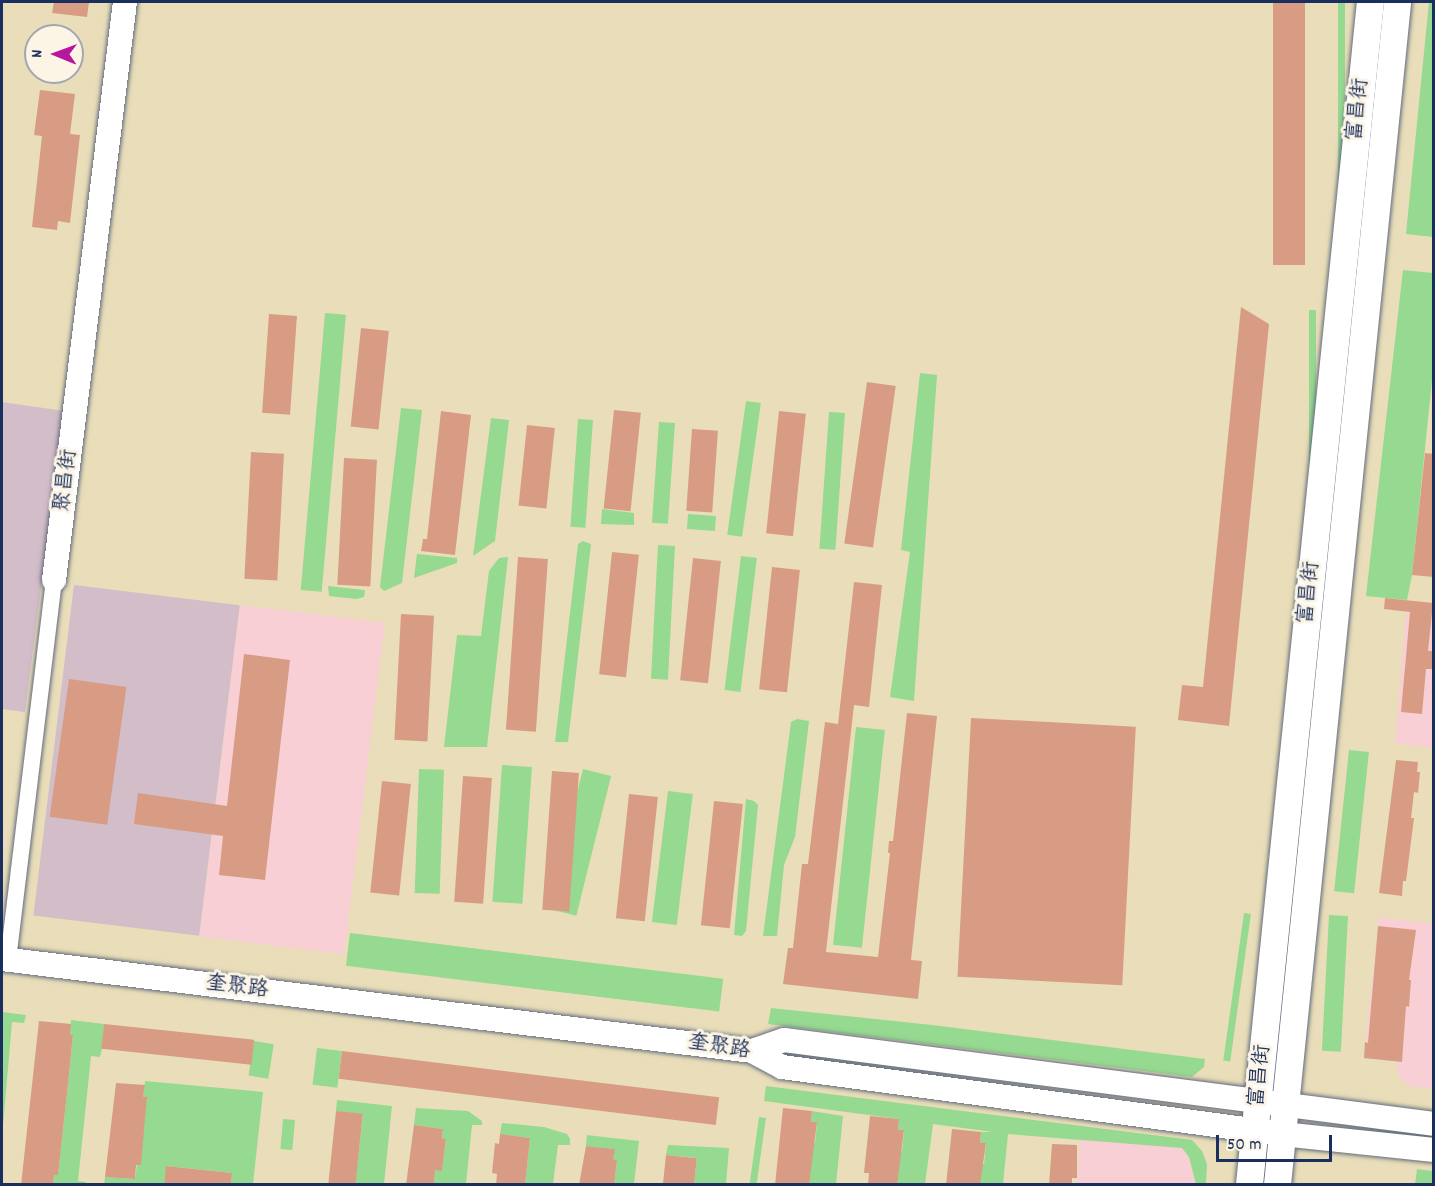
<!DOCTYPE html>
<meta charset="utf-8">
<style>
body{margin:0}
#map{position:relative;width:1435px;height:1186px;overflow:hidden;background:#e9deb9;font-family:Dekko,"LXGW WenKai TC",sans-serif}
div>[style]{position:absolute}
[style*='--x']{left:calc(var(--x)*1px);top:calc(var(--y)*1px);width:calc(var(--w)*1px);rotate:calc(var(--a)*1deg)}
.built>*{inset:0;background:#f7cfd4;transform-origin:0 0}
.industrial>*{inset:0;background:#d2bdc8;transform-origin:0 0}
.green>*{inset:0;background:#96d991;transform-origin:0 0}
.building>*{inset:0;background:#d79c83;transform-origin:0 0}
.roads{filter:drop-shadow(0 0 2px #636c7e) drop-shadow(0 0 2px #636c7e)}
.street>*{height:16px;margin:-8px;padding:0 8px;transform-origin:8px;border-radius:8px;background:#fff}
.secondary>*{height:24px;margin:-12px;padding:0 12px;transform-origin:12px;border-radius:12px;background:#fff}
.primary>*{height:27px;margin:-13.5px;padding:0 13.5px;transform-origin:13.5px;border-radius:13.5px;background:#fff}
span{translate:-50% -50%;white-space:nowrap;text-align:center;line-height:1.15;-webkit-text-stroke:6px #fcf5e5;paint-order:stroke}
.street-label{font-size:21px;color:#1b2f5e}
.frame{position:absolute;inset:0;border:3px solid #1b2f5e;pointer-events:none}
.north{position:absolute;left:24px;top:24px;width:60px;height:60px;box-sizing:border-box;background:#fcf5e5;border:2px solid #a2a6af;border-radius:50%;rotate:271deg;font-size:16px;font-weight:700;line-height:24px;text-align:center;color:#1b2f5e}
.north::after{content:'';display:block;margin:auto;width:21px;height:27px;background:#b5179e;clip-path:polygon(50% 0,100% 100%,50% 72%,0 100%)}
.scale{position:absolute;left:1216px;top:1135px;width:116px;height:27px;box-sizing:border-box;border:3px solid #1b2f5e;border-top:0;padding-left:8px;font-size:18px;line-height:21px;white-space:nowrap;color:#1b2f5e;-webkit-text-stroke:4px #fcf5e5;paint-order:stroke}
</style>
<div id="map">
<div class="built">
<div style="clip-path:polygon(1407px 600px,1433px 603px,1433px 748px,1395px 743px)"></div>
<div style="left:240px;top:605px;width:146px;height:334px;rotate:7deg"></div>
<div style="clip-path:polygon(1379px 917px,1433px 924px,1433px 1089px,1408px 1086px,1397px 1073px,1397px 1061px,1364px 1058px)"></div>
<div style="clip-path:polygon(1080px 1139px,1182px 1148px,1189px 1157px,1196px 1184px,1077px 1184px)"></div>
</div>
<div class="industrial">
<div style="clip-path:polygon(2px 402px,64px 411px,25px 712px,2px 709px)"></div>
<div style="left:74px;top:585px;width:167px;height:333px;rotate:7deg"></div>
</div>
<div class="green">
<div style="left:1338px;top:2px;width:7px;height:277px"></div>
<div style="clip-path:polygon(1429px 2px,1434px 2px,1433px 237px,1406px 234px)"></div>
<div style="clip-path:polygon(1403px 270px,1433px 273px,1433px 370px,1412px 575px,1407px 600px,1366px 596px)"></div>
<div style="left:1309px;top:310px;width:7px;height:569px"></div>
<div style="left:325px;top:313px;width:21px;height:278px;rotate:5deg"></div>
<div style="clip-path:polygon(920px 373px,937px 375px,914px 701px,890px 697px,910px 552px,901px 550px)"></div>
<div style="left:746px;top:401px;width:15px;height:135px;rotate:8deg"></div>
<div style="clip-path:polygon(401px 408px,422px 410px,402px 583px,384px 591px,380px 587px)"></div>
<div style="left:829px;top:412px;width:16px;height:137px;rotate:4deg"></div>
<div style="clip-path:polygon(491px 418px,509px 420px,495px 541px,473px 556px)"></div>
<div style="left:578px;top:419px;width:15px;height:108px;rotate:4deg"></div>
<div style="left:659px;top:422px;width:16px;height:101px;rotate:4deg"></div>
<div style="clip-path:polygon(602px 509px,634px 513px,634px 525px,601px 524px)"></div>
<div style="left:688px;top:514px;width:28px;height:15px;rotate:4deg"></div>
<div style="clip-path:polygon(583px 541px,591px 544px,568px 742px,555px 742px,578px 544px)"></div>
<div style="left:658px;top:545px;width:17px;height:134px;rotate:3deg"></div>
<div style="clip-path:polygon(417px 554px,457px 558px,457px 563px,414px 578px)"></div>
<div style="left:741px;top:556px;width:16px;height:135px;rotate:7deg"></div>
<div style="clip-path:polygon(508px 557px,487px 747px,444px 747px,457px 635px,481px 636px,489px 571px,499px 558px)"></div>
<div style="clip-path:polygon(328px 586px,365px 590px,364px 597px,356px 599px,329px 596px)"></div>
<div style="clip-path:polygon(797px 719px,809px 721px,795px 837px,784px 865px,777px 936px,763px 936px,791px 722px)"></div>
<div style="left:856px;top:727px;width:29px;height:219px;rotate:6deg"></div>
<div style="left:1349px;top:750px;width:20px;height:142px;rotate:6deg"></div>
<div style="left:502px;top:765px;width:30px;height:137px;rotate:4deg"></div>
<div style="left:419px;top:769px;width:25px;height:124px;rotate:2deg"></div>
<div style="left:583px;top:769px;width:29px;height:144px;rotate:14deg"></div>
<div style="left:668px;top:791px;width:25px;height:132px;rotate:7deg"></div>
<div style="clip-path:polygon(746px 799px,754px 801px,758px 805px,746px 931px,742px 936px,734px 935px)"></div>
<div style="left:1244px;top:913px;width:7px;height:149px;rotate:8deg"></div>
<div style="left:1329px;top:915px;width:19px;height:136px;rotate:3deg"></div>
<div style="left:350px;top:933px;width:376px;height:33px;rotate:7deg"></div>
<div style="clip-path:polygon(771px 1008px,932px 1025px,1205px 1059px,1204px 1067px,1192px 1077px,768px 1024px)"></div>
<div style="clip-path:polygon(2px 1012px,26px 1015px,24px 1023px,12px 1022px,2px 1137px)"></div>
<div style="clip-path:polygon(71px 1020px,104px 1024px,102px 1049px,100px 1057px,91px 1056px,78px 1181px,86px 1182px,86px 1184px,53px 1184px,54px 1175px,58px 1174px,67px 1093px,73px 1036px,70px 1035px)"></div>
<div style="left:254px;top:1041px;width:20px;height:35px;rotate:9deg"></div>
<div style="left:317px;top:1048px;width:25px;height:37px;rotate:7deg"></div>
<div style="clip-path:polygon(145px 1081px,263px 1092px,253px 1184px,231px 1184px,232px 1173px,167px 1166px,164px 1184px,104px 1184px,105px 1177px,135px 1179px,146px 1096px,143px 1097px)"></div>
<div style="clip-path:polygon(766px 1086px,1192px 1140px,1202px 1151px,1207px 1164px,1206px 1184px,1196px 1184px,1189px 1157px,1182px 1148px,1008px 1134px,1003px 1184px,980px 1184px,978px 1164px,984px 1164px,986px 1144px,980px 1143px,981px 1132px,993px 1132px,933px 1124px,925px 1184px,897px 1184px,897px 1151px,902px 1151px,904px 1131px,898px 1130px,899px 1119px,764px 1101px)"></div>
<div style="clip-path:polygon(337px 1100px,392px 1106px,384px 1184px,355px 1184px,363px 1115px,336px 1111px)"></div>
<div style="clip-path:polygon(416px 1108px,468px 1111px,482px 1121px,482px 1125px,472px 1125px,466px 1184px,434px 1184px,435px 1170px,442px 1170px,446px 1140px,442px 1139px,443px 1129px,414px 1125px)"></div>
<div style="clip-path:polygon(812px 1111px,843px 1116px,836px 1184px,809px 1184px,810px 1143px,815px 1143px,817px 1123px,811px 1122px)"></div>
<div style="left:759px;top:1117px;width:7px;height:67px;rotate:8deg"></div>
<div style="left:283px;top:1119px;width:12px;height:30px;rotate:5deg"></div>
<div style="clip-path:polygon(502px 1123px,544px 1127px,567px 1134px,570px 1139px,570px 1145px,558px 1145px,553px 1184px,525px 1184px,530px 1138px,500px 1134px)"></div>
<div style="clip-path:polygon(587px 1135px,639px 1141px,634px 1184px,614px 1184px,617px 1160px,613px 1159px,614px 1149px,586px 1146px)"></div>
<div style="clip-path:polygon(668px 1145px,729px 1148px,726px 1184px,694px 1184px,697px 1158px,666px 1155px)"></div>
<div style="clip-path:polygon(1417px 1169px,1433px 1171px,1433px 1184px,1415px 1184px)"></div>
</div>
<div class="building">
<div style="clip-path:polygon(54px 2px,89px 2px,87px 17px,52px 13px)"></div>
<div style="left:1273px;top:2px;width:32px;height:263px"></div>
<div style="clip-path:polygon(40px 90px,75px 94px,70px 134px,80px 135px,70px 223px,58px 221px,57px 230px,32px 227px,42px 136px,34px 135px)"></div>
<div style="clip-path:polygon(1241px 307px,1269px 324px,1229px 726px,1178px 720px,1182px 685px,1203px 687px)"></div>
<div style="left:269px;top:314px;width:28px;height:99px;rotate:4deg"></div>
<div style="left:361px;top:328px;width:28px;height:99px;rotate:6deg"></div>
<div style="left:867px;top:382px;width:29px;height:163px;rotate:8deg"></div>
<div style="left:614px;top:410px;width:27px;height:99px;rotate:6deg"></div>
<div style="clip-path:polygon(441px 411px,471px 415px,455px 555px,421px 551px,423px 539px,427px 539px)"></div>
<div style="left:779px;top:411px;width:27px;height:123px;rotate:6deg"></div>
<div style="left:527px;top:425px;width:28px;height:81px;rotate:6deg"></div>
<div style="left:692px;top:429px;width:26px;height:82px;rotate:4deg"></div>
<div style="left:251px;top:452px;width:33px;height:127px;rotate:3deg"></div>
<div style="clip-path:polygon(1425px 453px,1434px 454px,1434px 577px,1412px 575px)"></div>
<div style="left:344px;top:458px;width:33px;height:127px;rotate:3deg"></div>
<div style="left:612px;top:552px;width:27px;height:123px;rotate:6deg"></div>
<div style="left:518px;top:557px;width:30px;height:173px;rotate:4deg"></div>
<div style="left:693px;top:558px;width:28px;height:123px;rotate:6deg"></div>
<div style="left:772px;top:567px;width:28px;height:123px;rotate:6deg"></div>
<div style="clip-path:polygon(854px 582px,882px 585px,869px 707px,854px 705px,826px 952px,878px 957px,890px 853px,888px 853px,889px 841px,893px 841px,907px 713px,937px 716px,911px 960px,922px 961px,918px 999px,783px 984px,788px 948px,793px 948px,802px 864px,808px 864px,825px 722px,838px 724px)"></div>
<div style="clip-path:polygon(1385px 598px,1433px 603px,1428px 651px,1433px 651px,1432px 669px,1426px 669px,1422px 714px,1401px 712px,1410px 612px,1384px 609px)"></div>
<div style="left:401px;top:614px;width:33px;height:126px;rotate:3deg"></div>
<div style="clip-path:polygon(244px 654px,290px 660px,265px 880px,219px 875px,223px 836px,134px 824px,138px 793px,227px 806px)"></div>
<div style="left:69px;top:679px;width:58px;height:139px;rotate:8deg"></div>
<div style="left:971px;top:718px;width:165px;height:259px;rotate:3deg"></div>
<div style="clip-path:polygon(1396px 760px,1418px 762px,1417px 772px,1420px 772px,1418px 793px,1414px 792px,1411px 818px,1414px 818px,1406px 881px,1403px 881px,1402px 896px,1379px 893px)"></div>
<div style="left:552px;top:771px;width:27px;height:139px;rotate:4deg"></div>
<div style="left:463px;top:776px;width:29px;height:126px;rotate:4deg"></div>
<div style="left:382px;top:781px;width:29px;height:112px;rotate:6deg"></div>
<div style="left:629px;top:794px;width:29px;height:125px;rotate:6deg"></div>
<div style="left:714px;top:801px;width:29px;height:125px;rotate:6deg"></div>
<div style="clip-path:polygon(1378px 926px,1416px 930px,1409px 980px,1411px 980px,1409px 1007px,1406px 1006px,1402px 1062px,1364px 1058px,1365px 1042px,1368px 1043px)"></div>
<div style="clip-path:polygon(39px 1021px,71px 1024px,70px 1035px,73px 1035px,67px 1093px,58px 1175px,54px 1175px,53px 1185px,21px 1185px)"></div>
<div style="left:104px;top:1024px;width:151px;height:25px;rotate:6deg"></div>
<div style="left:342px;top:1051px;width:380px;height:28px;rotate:7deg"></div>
<div style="clip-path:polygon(116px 1083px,145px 1085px,143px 1097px,147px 1096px,141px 1165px,136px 1165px,135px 1179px,105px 1177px)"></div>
<div style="clip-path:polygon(783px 1108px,812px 1111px,811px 1122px,817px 1122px,809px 1185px,775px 1185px)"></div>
<div style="left:336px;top:1111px;width:27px;height:74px;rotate:6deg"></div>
<div style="clip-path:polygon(870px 1116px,899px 1119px,898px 1130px,904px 1130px,897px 1185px,868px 1185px,869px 1173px,864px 1173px)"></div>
<div style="clip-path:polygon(414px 1125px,443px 1129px,442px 1139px,446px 1139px,442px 1171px,435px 1170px,434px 1185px,406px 1185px)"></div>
<div style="clip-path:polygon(952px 1129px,981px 1132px,980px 1143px,986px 1143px,980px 1185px,946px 1185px)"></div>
<div style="clip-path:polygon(500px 1134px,530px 1138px,525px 1185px,496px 1185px,497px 1174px,492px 1173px,495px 1143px,499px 1144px)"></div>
<div style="clip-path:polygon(1052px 1144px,1077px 1145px,1077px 1178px,1072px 1178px,1072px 1185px,1049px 1185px)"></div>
<div style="clip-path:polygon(586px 1146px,615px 1149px,613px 1159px,617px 1160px,614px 1185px,579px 1185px)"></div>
<div style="left:666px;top:1155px;width:31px;height:30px;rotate:6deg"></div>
<div style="clip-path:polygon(166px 1166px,232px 1173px,231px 1185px,164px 1185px)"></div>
</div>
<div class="roads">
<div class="street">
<div style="--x:8;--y:960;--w:383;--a:-83.1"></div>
</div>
<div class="secondary">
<div style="--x:54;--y:580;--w:582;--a:-83"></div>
<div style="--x:2;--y:959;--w:756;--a:6.99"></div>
<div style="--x:752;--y:1051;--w:34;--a:28"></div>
<div style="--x:782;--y:1067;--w:504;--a:7.63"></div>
<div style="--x:1282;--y:1134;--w:153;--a:6"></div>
<div style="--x:752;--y:1051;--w:34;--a:-19"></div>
<div style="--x:784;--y:1040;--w:655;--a:7.36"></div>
</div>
<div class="primary">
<div style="--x:1249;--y:1184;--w:1188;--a:-84.16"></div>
<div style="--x:1277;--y:1184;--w:1188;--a:-84.2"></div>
</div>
</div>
<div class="street-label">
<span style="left:1359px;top:110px;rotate:-84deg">富昌街</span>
<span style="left:67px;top:481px;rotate:-83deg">聚昌街</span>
<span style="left:1310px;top:593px;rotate:-84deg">富昌街</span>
<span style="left:237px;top:988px;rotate:7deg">奎聚路</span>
<span style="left:719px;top:1048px;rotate:9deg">奎聚路</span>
<span style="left:1261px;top:1076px;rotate:-84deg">富昌街</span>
</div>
<div class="frame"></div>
<div class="north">N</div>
<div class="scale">50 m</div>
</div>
